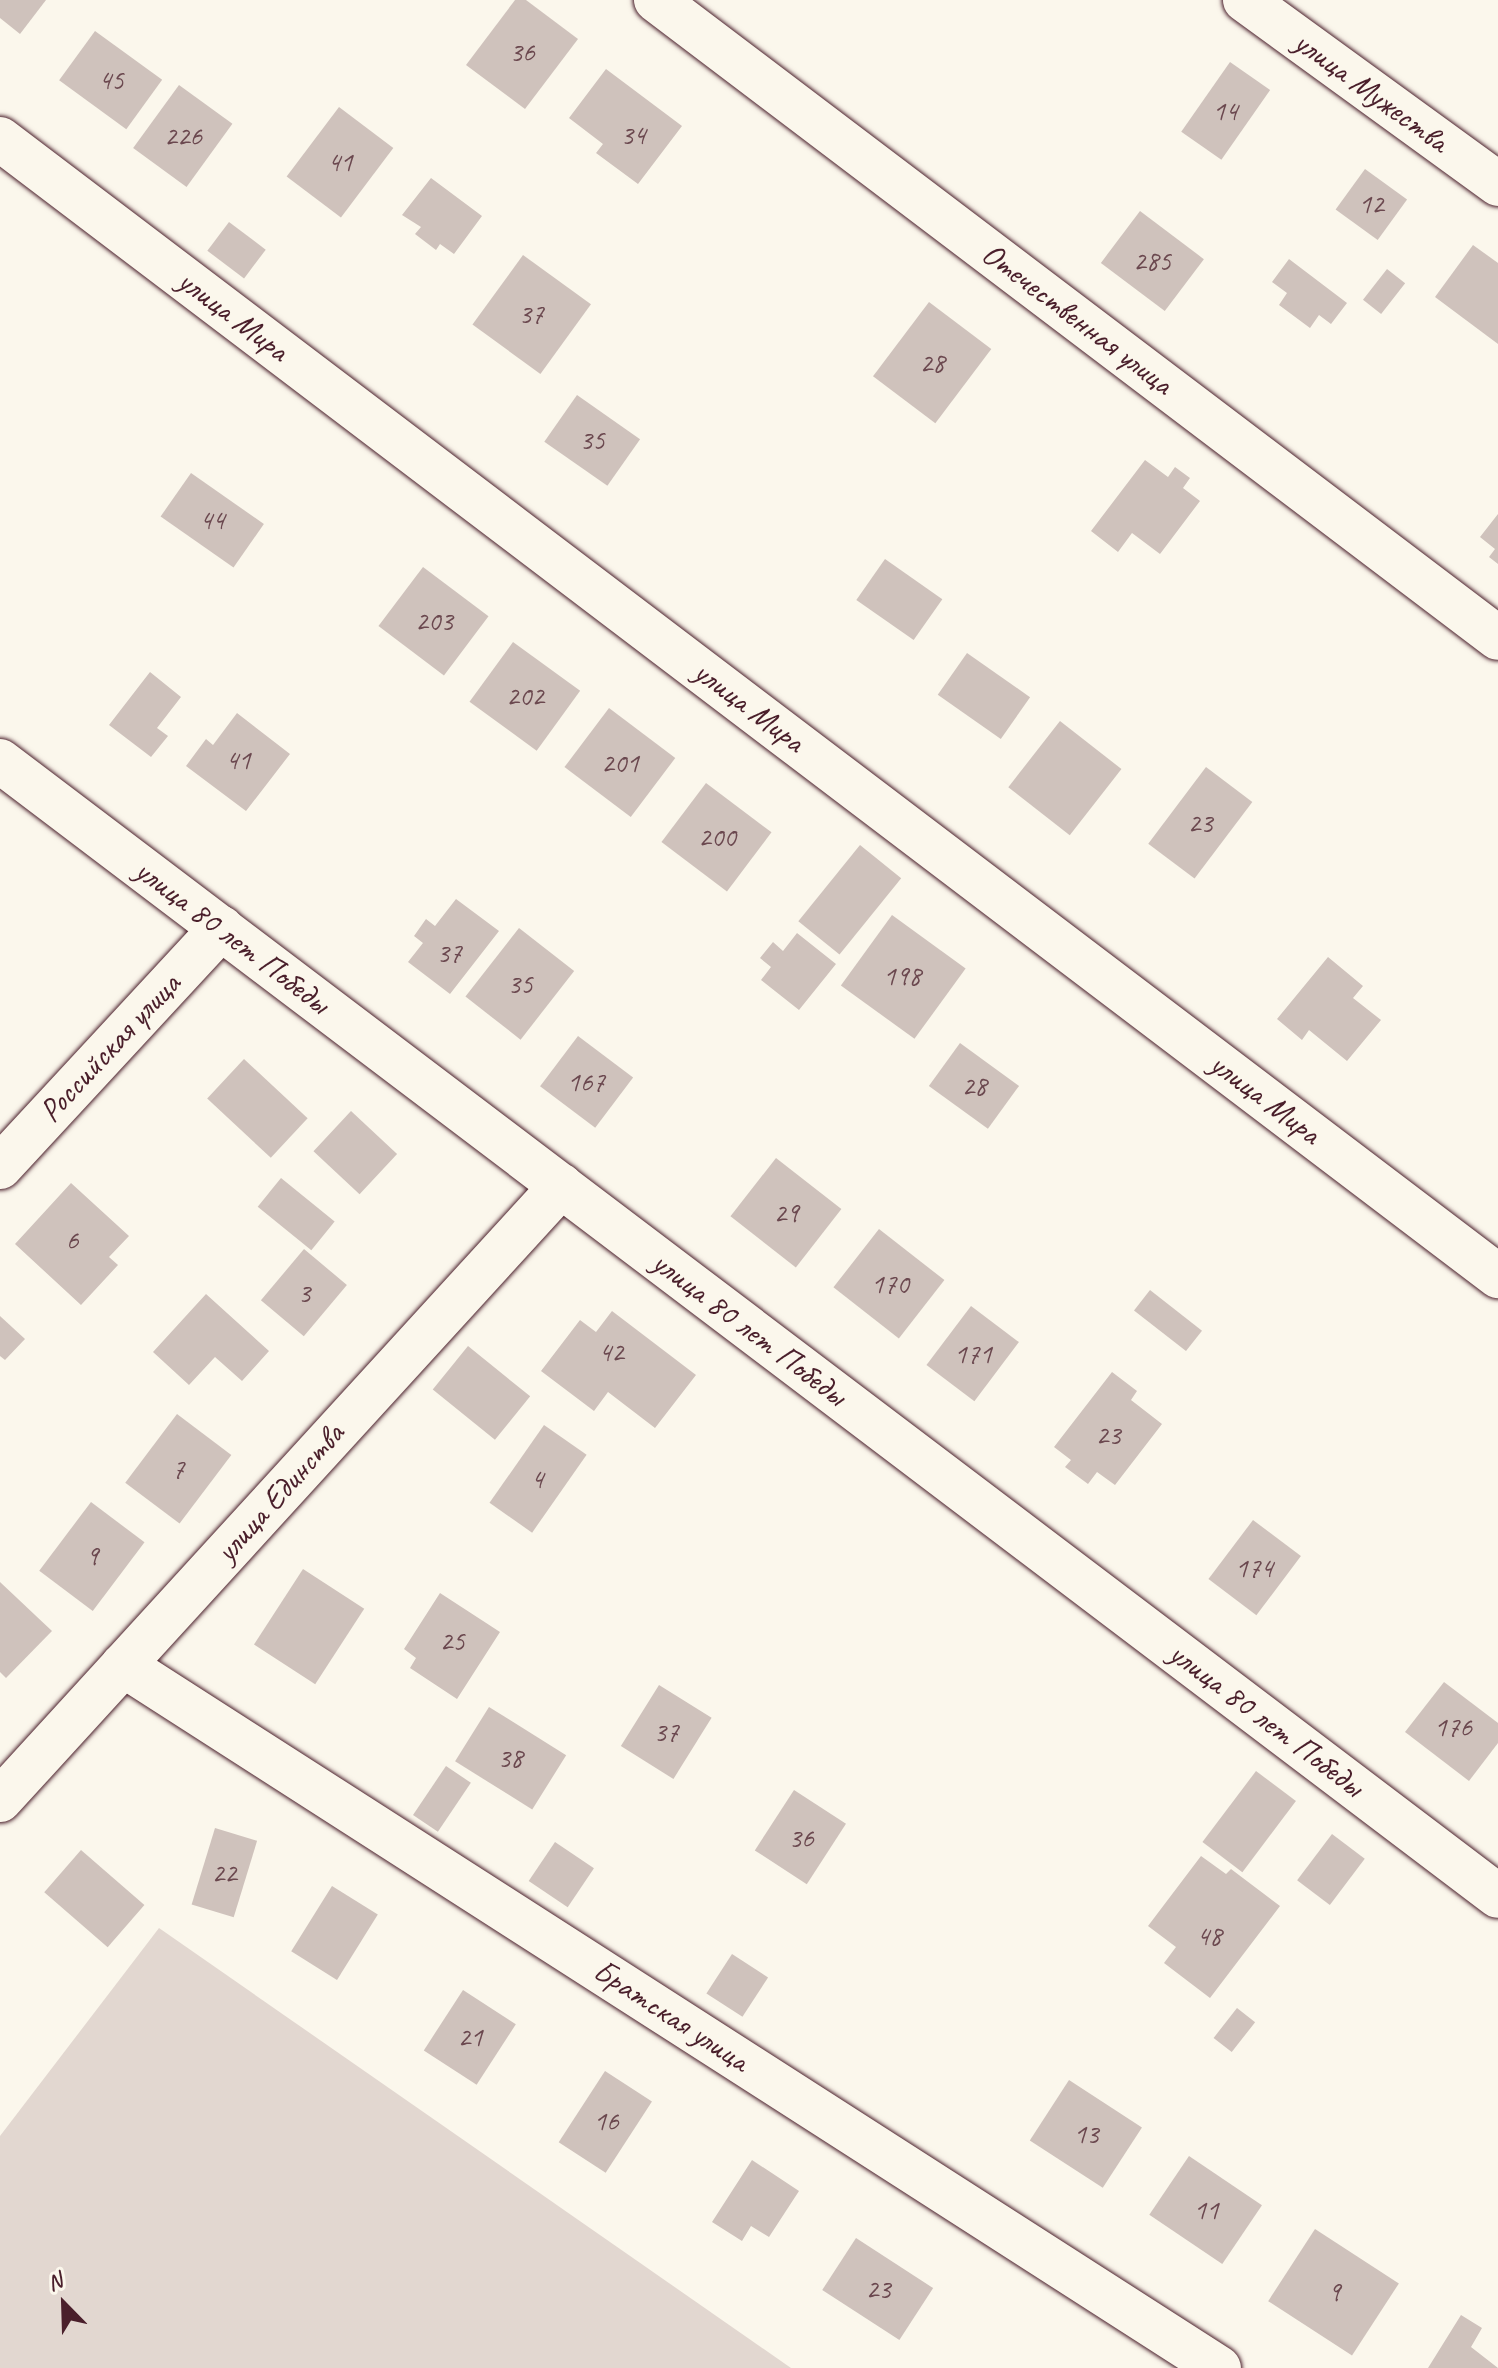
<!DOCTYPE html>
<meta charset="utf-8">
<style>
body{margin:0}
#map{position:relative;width:1498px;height:2368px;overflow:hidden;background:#fbf7ec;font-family:Caveat,sans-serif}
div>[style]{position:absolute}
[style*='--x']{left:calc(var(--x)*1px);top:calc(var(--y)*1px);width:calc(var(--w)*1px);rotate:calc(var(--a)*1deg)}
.green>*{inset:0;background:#e2d7d0}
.building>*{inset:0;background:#cfc2bc;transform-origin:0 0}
.roads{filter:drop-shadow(0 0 2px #4a1f2b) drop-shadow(0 0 2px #4a1f2b)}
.street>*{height:44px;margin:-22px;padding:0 22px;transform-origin:22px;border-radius:22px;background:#fbf7ec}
span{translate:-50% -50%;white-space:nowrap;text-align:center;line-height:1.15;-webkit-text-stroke:6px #fbf7ec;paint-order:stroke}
.number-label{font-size:28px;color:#6b484f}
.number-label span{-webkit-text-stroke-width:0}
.street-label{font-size:32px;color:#4a1f2b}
.north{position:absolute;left:24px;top:2264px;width:80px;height:80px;-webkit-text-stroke:6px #fbf7ec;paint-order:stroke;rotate:337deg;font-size:22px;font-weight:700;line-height:32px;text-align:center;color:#4a1f2b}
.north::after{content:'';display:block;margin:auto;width:28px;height:36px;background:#4a1f2b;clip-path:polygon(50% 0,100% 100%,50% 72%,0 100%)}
</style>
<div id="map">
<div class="green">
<div style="clip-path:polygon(159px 1928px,791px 2368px,0 2368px,0 2136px)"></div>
</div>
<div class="building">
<div style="clip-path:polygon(0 0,46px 0,20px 34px,0 18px)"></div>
<div style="clip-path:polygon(515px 0,526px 0,578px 39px,525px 109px,466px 65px)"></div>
<div style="left:95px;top:31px;width:83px;height:61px;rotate:36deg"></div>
<div style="left:1230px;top:62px;width:49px;height:85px;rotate:35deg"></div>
<div style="clip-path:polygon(606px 69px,682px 126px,638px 184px,596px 153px,603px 144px,569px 118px)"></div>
<div style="left:179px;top:85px;width:66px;height:78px;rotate:36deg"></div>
<div style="left:339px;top:107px;width:68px;height:87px;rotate:37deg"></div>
<div style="left:1365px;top:169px;width:52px;height:50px;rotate:36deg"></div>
<div style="clip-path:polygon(431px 178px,482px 216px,454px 254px,440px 244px,436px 250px,415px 234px,421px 227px,402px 215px)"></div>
<div style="left:1140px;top:211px;width:80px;height:65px;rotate:37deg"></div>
<div style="left:229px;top:222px;width:46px;height:36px;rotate:37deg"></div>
<div style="clip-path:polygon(1473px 245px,1498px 263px,1498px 344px,1435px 297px)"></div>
<div style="left:523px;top:255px;width:84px;height:86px;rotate:36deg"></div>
<div style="clip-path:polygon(1289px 259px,1347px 303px,1331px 324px,1319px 315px,1310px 328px,1279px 305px,1287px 293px,1272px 282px)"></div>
<div style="left:1387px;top:269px;width:23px;height:39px;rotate:38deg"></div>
<div style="left:929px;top:302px;width:78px;height:93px;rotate:37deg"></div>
<div style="left:577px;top:395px;width:77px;height:57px;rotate:35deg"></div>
<div style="clip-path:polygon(1145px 460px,1168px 477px,1175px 467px,1190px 478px,1183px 488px,1200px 501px,1160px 554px,1132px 533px,1118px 552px,1091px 531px)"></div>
<div style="left:191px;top:473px;width:89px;height:53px;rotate:35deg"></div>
<div style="clip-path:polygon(1498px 514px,1498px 564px,1489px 557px,1495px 549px,1480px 537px)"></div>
<div style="left:885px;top:559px;width:70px;height:50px;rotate:35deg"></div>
<div style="left:423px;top:567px;width:82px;height:74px;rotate:37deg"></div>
<div style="left:513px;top:642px;width:83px;height:74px;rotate:36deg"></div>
<div style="left:967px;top:653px;width:77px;height:51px;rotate:35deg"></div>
<div style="clip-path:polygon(150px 672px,181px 697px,157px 728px,168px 736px,151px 757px,109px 725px)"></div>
<div style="left:609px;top:708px;width:83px;height:74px;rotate:37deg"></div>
<div style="clip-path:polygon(237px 713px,290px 754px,246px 811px,186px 766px,206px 739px,213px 745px)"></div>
<div style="left:1060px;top:721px;width:78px;height:84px;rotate:38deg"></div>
<div style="left:1206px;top:767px;width:58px;height:96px;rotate:37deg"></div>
<div style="left:706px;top:783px;width:82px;height:74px;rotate:37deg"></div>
<div style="left:860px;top:845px;width:53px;height:98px;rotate:39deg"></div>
<div style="clip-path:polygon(456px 899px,499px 931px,450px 994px,408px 962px,423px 943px,414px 936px,426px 919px,435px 926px)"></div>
<div style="left:892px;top:915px;width:91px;height:87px;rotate:36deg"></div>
<div style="left:519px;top:928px;width:70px;height:87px;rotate:38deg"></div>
<div style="clip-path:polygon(797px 933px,836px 964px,799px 1010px,761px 980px,771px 967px,760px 958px,773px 942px,783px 951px)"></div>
<div style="clip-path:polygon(1328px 957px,1363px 986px,1353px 998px,1381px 1020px,1347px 1061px,1309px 1030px,1302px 1040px,1277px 1019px)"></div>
<div style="left:578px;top:1036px;width:69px;height:63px;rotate:37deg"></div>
<div style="left:960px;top:1043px;width:73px;height:53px;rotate:36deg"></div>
<div style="left:244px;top:1059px;width:87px;height:54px;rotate:43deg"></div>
<div style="left:351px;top:1111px;width:63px;height:55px;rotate:43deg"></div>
<div style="left:776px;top:1158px;width:83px;height:74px;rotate:38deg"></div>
<div style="left:281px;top:1178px;width:69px;height:37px;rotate:39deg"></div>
<div style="clip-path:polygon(71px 1183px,129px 1236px,109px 1257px,118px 1265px,81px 1305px,15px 1244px)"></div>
<div style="left:879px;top:1229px;width:83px;height:74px;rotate:38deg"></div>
<div style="left:304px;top:1249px;width:56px;height:67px;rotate:40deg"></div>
<div style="left:1150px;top:1290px;width:66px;height:26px;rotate:38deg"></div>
<div style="clip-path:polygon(206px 1294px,269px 1351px,242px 1381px,215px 1357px,189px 1385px,153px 1352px)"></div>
<div style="left:971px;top:1306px;width:60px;height:74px;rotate:37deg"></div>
<div style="clip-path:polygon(612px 1311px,696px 1375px,655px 1428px,608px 1392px,594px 1411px,541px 1371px,580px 1320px,596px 1332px)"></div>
<div style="clip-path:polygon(0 1316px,25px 1339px,5px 1360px,0 1356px)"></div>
<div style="left:468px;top:1346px;width:80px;height:56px;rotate:39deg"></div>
<div style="clip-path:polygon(1112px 1372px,1137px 1391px,1131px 1400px,1162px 1424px,1115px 1485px,1097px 1472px,1088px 1484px,1065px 1467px,1071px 1460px,1054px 1447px)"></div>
<div style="left:177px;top:1414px;width:68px;height:86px;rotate:37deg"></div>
<div style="left:544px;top:1425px;width:52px;height:95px;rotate:35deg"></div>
<div style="left:91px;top:1502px;width:67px;height:86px;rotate:37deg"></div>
<div style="left:1253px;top:1520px;width:60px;height:74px;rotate:37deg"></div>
<div style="left:303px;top:1569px;width:73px;height:90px;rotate:33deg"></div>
<div style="clip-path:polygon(0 1582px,52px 1631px,6px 1678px,0 1672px)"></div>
<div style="clip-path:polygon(440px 1593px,500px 1632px,457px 1699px,410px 1668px,416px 1658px,404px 1649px)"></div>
<div style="clip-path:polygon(1444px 1682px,1498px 1723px,1498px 1743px,1469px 1781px,1405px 1732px)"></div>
<div style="left:659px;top:1685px;width:62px;height:72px;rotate:32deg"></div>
<div style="left:489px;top:1707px;width:91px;height:64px;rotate:32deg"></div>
<div style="left:446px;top:1766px;width:30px;height:59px;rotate:34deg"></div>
<div style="left:1256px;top:1771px;width:50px;height:89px;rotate:37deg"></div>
<div style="left:794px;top:1790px;width:62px;height:72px;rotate:33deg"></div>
<div style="left:215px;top:1828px;width:44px;height:80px;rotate:17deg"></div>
<div style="left:1332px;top:1834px;width:41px;height:58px;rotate:37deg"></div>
<div style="left:555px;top:1842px;width:47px;height:47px;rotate:34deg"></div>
<div style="left:81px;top:1850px;width:84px;height:56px;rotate:41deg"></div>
<div style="clip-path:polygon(1201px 1856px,1226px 1874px,1231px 1869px,1280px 1906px,1210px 1998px,1164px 1963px,1176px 1947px,1148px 1926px)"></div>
<div style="left:332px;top:1886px;width:54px;height:77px;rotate:32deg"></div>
<div style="left:732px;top:1954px;width:43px;height:47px;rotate:33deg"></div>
<div style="left:463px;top:1990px;width:63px;height:72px;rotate:33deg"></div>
<div style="left:1237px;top:2008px;width:23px;height:38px;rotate:38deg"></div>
<div style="left:605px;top:2071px;width:56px;height:85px;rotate:33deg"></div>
<div style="left:1069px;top:2080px;width:87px;height:72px;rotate:33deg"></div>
<div style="left:1189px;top:2156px;width:88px;height:71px;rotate:34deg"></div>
<div style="clip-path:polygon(752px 2160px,799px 2191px,769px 2237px,751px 2226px,742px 2241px,712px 2222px)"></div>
<div style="left:1315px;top:2229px;width:100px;height:86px;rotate:33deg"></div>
<div style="left:856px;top:2238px;width:92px;height:62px;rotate:33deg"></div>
<div style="clip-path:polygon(1461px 2315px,1482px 2328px,1471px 2347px,1498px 2368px,1428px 2368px)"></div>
</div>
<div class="roads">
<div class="street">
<div style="--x:656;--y:0;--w:1056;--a:37.15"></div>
<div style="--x:1245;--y:0;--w:313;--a:36"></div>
<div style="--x:0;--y:139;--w:1881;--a:37.2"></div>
<div style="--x:0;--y:761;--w:1879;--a:37.15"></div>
<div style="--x:0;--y:1167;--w:326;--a:-47.2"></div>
<div style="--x:123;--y:1665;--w:1302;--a:32.68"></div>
<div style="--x:0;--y:1800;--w:832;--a:-47.58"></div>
</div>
</div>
<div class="number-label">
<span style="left:522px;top:52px">36</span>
<span style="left:111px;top:80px">45</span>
<span style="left:1225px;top:111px">14</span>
<span style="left:633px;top:135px">34</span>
<span style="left:183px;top:136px">226</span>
<span style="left:340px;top:162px">41</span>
<span style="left:1371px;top:204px">12</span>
<span style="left:1152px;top:261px">285</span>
<span style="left:531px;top:314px">37</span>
<span style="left:932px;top:363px">28</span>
<span style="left:592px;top:440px">35</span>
<span style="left:212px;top:520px">44</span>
<span style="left:434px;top:621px">203</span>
<span style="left:525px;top:696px">202</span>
<span style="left:238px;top:760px">41</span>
<span style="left:620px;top:763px">201</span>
<span style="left:1200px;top:823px">23</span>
<span style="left:717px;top:837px">200</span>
<span style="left:449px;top:953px">37</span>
<span style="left:902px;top:976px">198</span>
<span style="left:520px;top:984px">35</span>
<span style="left:586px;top:1082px">167</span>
<span style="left:974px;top:1086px">28</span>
<span style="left:786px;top:1213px">29</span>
<span style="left:72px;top:1240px">6</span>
<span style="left:890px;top:1284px">170</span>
<span style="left:304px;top:1293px">3</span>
<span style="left:611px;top:1352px">42</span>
<span style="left:973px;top:1354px">171</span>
<span style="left:1108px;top:1435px">23</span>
<span style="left:178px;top:1469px">7</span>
<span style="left:537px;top:1479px">4</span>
<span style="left:92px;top:1556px">9</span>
<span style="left:1254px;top:1568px">174</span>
<span style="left:452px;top:1641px">25</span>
<span style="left:1453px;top:1727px">176</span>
<span style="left:666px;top:1732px">37</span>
<span style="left:510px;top:1758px">38</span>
<span style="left:801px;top:1838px">36</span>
<span style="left:224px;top:1873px">22</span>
<span style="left:1209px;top:1936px">48</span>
<span style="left:470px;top:2037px">21</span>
<span style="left:606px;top:2121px">16</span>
<span style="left:1086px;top:2134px">13</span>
<span style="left:1206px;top:2210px">11</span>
<span style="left:878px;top:2289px">23</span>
<span style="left:1334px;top:2292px">9</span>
</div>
<div class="street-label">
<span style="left:1371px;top:92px;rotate:36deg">улица Мужества</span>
<span style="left:233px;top:316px;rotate:37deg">улица Мира</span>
<span style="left:1077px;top:319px;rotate:37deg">Отечественная улица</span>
<span style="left:749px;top:707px;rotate:37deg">улица Мира</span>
<span style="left:232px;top:937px;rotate:37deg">улица 80 лет Победы</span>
<span style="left:110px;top:1048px;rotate:-47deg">Российская улица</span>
<span style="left:1265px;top:1099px;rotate:37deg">улица Мира</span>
<span style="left:749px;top:1329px;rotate:37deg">улица 80 лет Победы</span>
<span style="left:280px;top:1493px;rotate:-48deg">улица Единства</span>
<span style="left:1266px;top:1720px;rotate:37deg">улица 80 лет Победы</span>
<span style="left:671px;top:2016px;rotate:33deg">Братская улица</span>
</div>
<div class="north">N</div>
</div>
